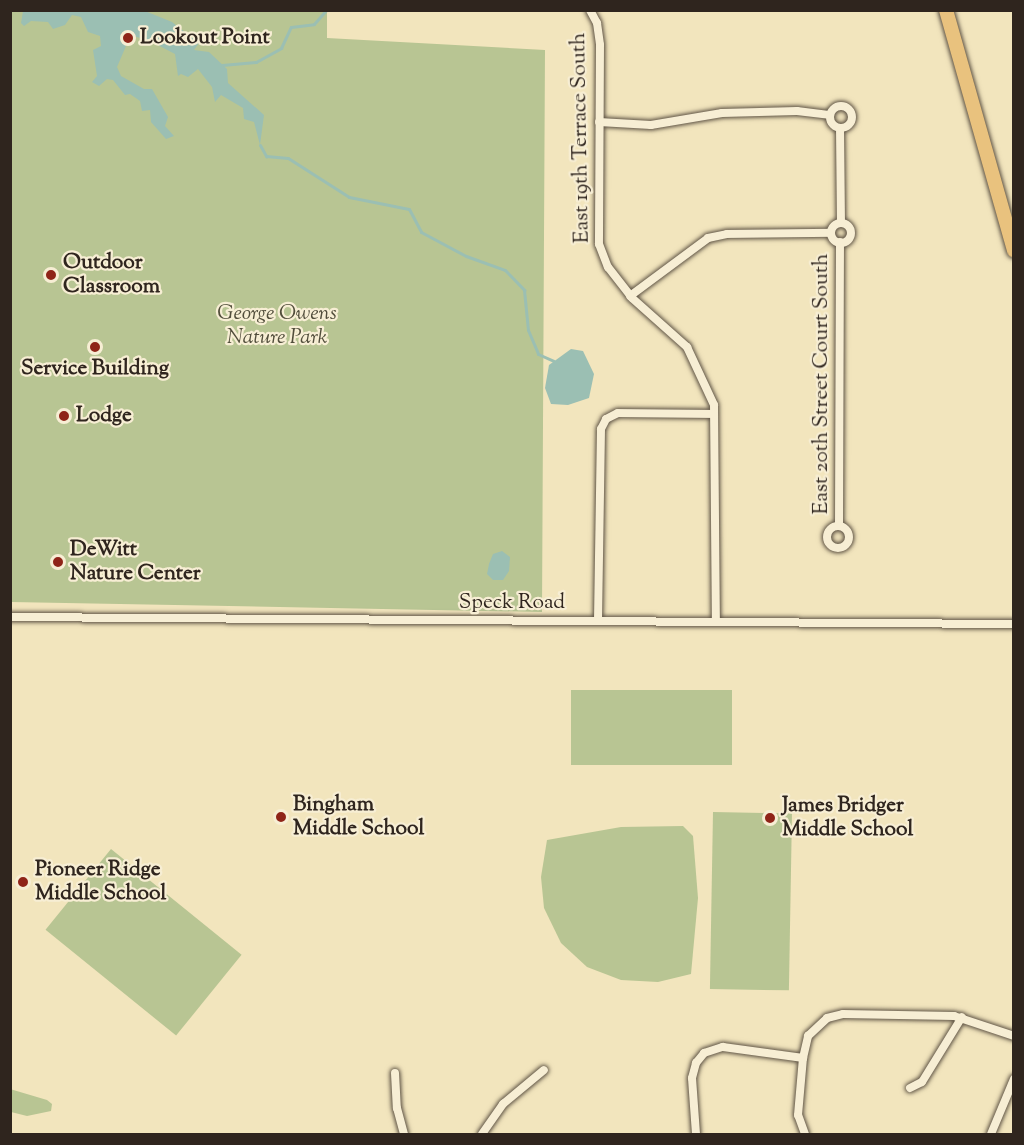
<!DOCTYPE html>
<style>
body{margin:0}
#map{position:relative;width:1024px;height:1145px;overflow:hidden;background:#f2e5bd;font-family:"Sorts Mill Goudy",serif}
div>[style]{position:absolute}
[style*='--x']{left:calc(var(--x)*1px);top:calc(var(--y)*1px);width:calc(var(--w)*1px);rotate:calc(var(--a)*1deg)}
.green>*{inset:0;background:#b8c593;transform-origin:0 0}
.water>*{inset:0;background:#9bbfb3}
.stream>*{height:3px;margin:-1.5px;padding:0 1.5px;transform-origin:1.5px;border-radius:1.5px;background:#9bbfb3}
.roads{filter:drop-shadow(0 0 2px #605546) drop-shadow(0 0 2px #605546)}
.street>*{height:8px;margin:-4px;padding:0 4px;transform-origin:4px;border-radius:4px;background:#f7eed4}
.street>.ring{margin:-4px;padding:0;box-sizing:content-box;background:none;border:8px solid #f7eed4;border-radius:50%}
.primary>*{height:14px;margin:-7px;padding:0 7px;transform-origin:7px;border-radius:7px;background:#e9c27e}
.dots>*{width:16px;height:16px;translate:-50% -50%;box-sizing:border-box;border:3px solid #f7eed4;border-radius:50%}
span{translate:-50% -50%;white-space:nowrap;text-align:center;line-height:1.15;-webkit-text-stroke:4.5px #f7eed4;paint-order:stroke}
.poi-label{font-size:21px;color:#2f251e;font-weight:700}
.left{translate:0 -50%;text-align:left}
.street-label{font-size:21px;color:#2f251e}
.park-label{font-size:21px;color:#514d3b;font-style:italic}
.frame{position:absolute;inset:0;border:12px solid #2f251e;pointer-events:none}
</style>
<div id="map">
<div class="green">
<div style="clip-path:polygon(11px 11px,327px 11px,327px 38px,545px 50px,542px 612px,11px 602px)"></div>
<div style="left:571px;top:690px;width:161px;height:75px"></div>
<div style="left:713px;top:812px;width:79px;height:177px;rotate:1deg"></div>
<div style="clip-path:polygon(683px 826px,693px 836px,698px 898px,691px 974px,658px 982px,621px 980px,587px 967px,561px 943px,544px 908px,541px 877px,547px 840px,621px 827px)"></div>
<div style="left:111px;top:849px;width:168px;height:104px;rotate:39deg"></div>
<div style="clip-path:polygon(10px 1089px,47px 1100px,52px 1104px,51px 1111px,27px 1116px,11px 1112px)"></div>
</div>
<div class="water">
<div style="clip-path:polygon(23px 11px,145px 11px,172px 22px,199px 43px,194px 50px,209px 52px,227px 69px,228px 83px,264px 115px,260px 145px,254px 122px,244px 119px,243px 108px,221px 95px,215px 102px,212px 87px,198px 69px,188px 77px,181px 74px,178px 76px,175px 54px,150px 41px,127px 34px,121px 37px,126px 46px,117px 67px,121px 76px,144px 89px,152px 89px,168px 117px,165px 126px,174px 136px,166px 139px,151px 122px,150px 110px,142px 111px,140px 101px,130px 94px,125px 95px,113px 80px,107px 79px,99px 86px,92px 82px,97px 76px,93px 50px,101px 46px,100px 36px,88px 32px,81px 17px,72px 15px,65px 25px,53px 29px,48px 22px,31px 21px,24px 26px,21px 23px)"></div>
<div style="clip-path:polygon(571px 349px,583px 351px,594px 374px,589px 398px,568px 405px,551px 404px,545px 388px,549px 365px)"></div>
<div style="clip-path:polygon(502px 551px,510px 557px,509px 571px,503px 580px,493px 580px,487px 574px,489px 564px,493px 554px)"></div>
</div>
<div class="stream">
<div style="--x:222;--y:65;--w:34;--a:-5"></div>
<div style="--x:256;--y:62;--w:29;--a:-29"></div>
<div style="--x:281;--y:48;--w:23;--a:-65"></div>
<div style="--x:291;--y:27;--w:23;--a:-7"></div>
<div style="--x:314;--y:24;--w:18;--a:-49"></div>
<div style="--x:260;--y:145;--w:13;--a:61"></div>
<div style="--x:266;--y:156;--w:22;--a:5"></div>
<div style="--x:288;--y:158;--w:72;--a:32.6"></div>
<div style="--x:349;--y:197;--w:61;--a:11.3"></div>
<div style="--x:409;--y:209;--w:26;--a:62"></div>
<div style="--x:421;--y:232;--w:51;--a:28.1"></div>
<div style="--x:466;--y:256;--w:41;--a:19.7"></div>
<div style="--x:505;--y:270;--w:28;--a:46"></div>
<div style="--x:524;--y:290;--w:40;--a:84.3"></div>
<div style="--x:528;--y:330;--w:26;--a:67"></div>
<div style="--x:538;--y:354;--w:17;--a:24"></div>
</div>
<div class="roads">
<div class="street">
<div style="--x:590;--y:10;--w:15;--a:62"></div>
<div style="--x:597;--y:23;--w:22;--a:82"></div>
<div style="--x:600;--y:45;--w:199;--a:90.3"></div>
<div style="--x:599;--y:244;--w:25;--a:69"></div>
<div style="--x:608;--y:267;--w:39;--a:52"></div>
<div style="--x:632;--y:298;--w:74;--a:41.7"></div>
<div style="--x:687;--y:347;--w:64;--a:65"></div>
<div style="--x:714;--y:405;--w:217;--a:89.5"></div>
<div class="ring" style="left:830px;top:106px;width:14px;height:14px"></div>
<div style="--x:599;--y:122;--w:52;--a:3.3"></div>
<div style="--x:651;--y:125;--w:72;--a:-9.6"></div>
<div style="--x:722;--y:113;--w:75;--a:-1.5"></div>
<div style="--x:797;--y:111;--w:32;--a:7"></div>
<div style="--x:840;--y:128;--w:95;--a:89.4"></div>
<div class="ring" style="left:831px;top:223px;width:12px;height:12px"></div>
<div style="--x:630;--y:296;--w:97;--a:-36.6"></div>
<div style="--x:708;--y:238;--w:19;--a:-12"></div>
<div style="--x:727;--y:234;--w:104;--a:-0.6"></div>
<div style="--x:839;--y:526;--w:284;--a:-89.8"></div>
<div class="ring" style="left:827px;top:526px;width:14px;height:14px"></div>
<div style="--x:10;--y:617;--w:1004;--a:0.4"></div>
<div style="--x:598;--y:620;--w:191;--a:-89.1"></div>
<div style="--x:601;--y:429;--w:11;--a:-63"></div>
<div style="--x:606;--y:419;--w:13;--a:-27"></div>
<div style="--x:618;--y:413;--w:96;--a:0.6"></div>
<div style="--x:395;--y:1073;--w:35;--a:87"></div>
<div style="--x:397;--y:1108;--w:27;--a:75"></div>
<div style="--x:910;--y:1088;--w:13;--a:-27"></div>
<div style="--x:922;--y:1082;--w:76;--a:-58.4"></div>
<div style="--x:482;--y:1134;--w:37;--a:-55"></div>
<div style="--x:503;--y:1104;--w:53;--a:-39.7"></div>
<div style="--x:696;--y:1134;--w:56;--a:-94.1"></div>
<div style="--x:692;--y:1078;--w:16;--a:-75"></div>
<div style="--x:696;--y:1063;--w:13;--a:-51"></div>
<div style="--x:704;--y:1053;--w:20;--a:-18"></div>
<div style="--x:723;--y:1047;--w:81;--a:7.8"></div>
<div style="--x:805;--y:1134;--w:20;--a:-110"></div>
<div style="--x:798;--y:1115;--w:57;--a:-85"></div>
<div style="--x:803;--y:1058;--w:23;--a:-77"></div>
<div style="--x:808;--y:1036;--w:26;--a:-43"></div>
<div style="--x:827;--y:1018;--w:16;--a:-14"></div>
<div style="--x:843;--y:1014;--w:111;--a:1"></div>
<div style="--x:954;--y:1016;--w:63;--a:18.4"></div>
<div style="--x:991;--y:1134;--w:60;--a:-67.3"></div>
</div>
<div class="primary">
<div style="--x:946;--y:10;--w:250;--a:74.2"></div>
</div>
</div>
<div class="dots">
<div style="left:128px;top:38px;background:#8f2418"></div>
<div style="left:51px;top:275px;background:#8f2418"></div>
<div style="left:95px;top:347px;background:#8f2418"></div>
<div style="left:64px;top:416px;background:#8f2418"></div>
<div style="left:58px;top:562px;background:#8f2418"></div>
<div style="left:281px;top:817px;background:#8f2418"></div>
<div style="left:770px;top:818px;background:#8f2418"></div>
<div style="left:23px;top:882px;background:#8f2418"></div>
</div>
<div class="poi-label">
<span class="left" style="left:140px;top:38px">Lookout Point</span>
<span class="left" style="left:63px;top:275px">Outdoor<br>Classroom</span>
<span style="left:95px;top:369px">Service Building</span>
<span class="left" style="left:76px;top:416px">Lodge</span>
<span class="left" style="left:70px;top:562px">DeWitt<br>Nature Center</span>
<span class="left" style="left:293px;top:817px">Bingham<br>Middle School</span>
<span class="left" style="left:782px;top:818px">James Bridger<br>Middle School</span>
<span class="left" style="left:35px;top:882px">Pioneer Ridge<br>Middle School</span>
</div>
<div class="street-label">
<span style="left:581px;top:138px;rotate:-91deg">East 19th Terrace South</span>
<span style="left:822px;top:384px;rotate:-90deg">East 20th Street Court South</span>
<span style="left:512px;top:603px">Speck Road</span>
</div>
<div class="park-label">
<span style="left:277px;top:326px">George Owens<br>Nature Park</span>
</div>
<div class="frame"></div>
</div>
